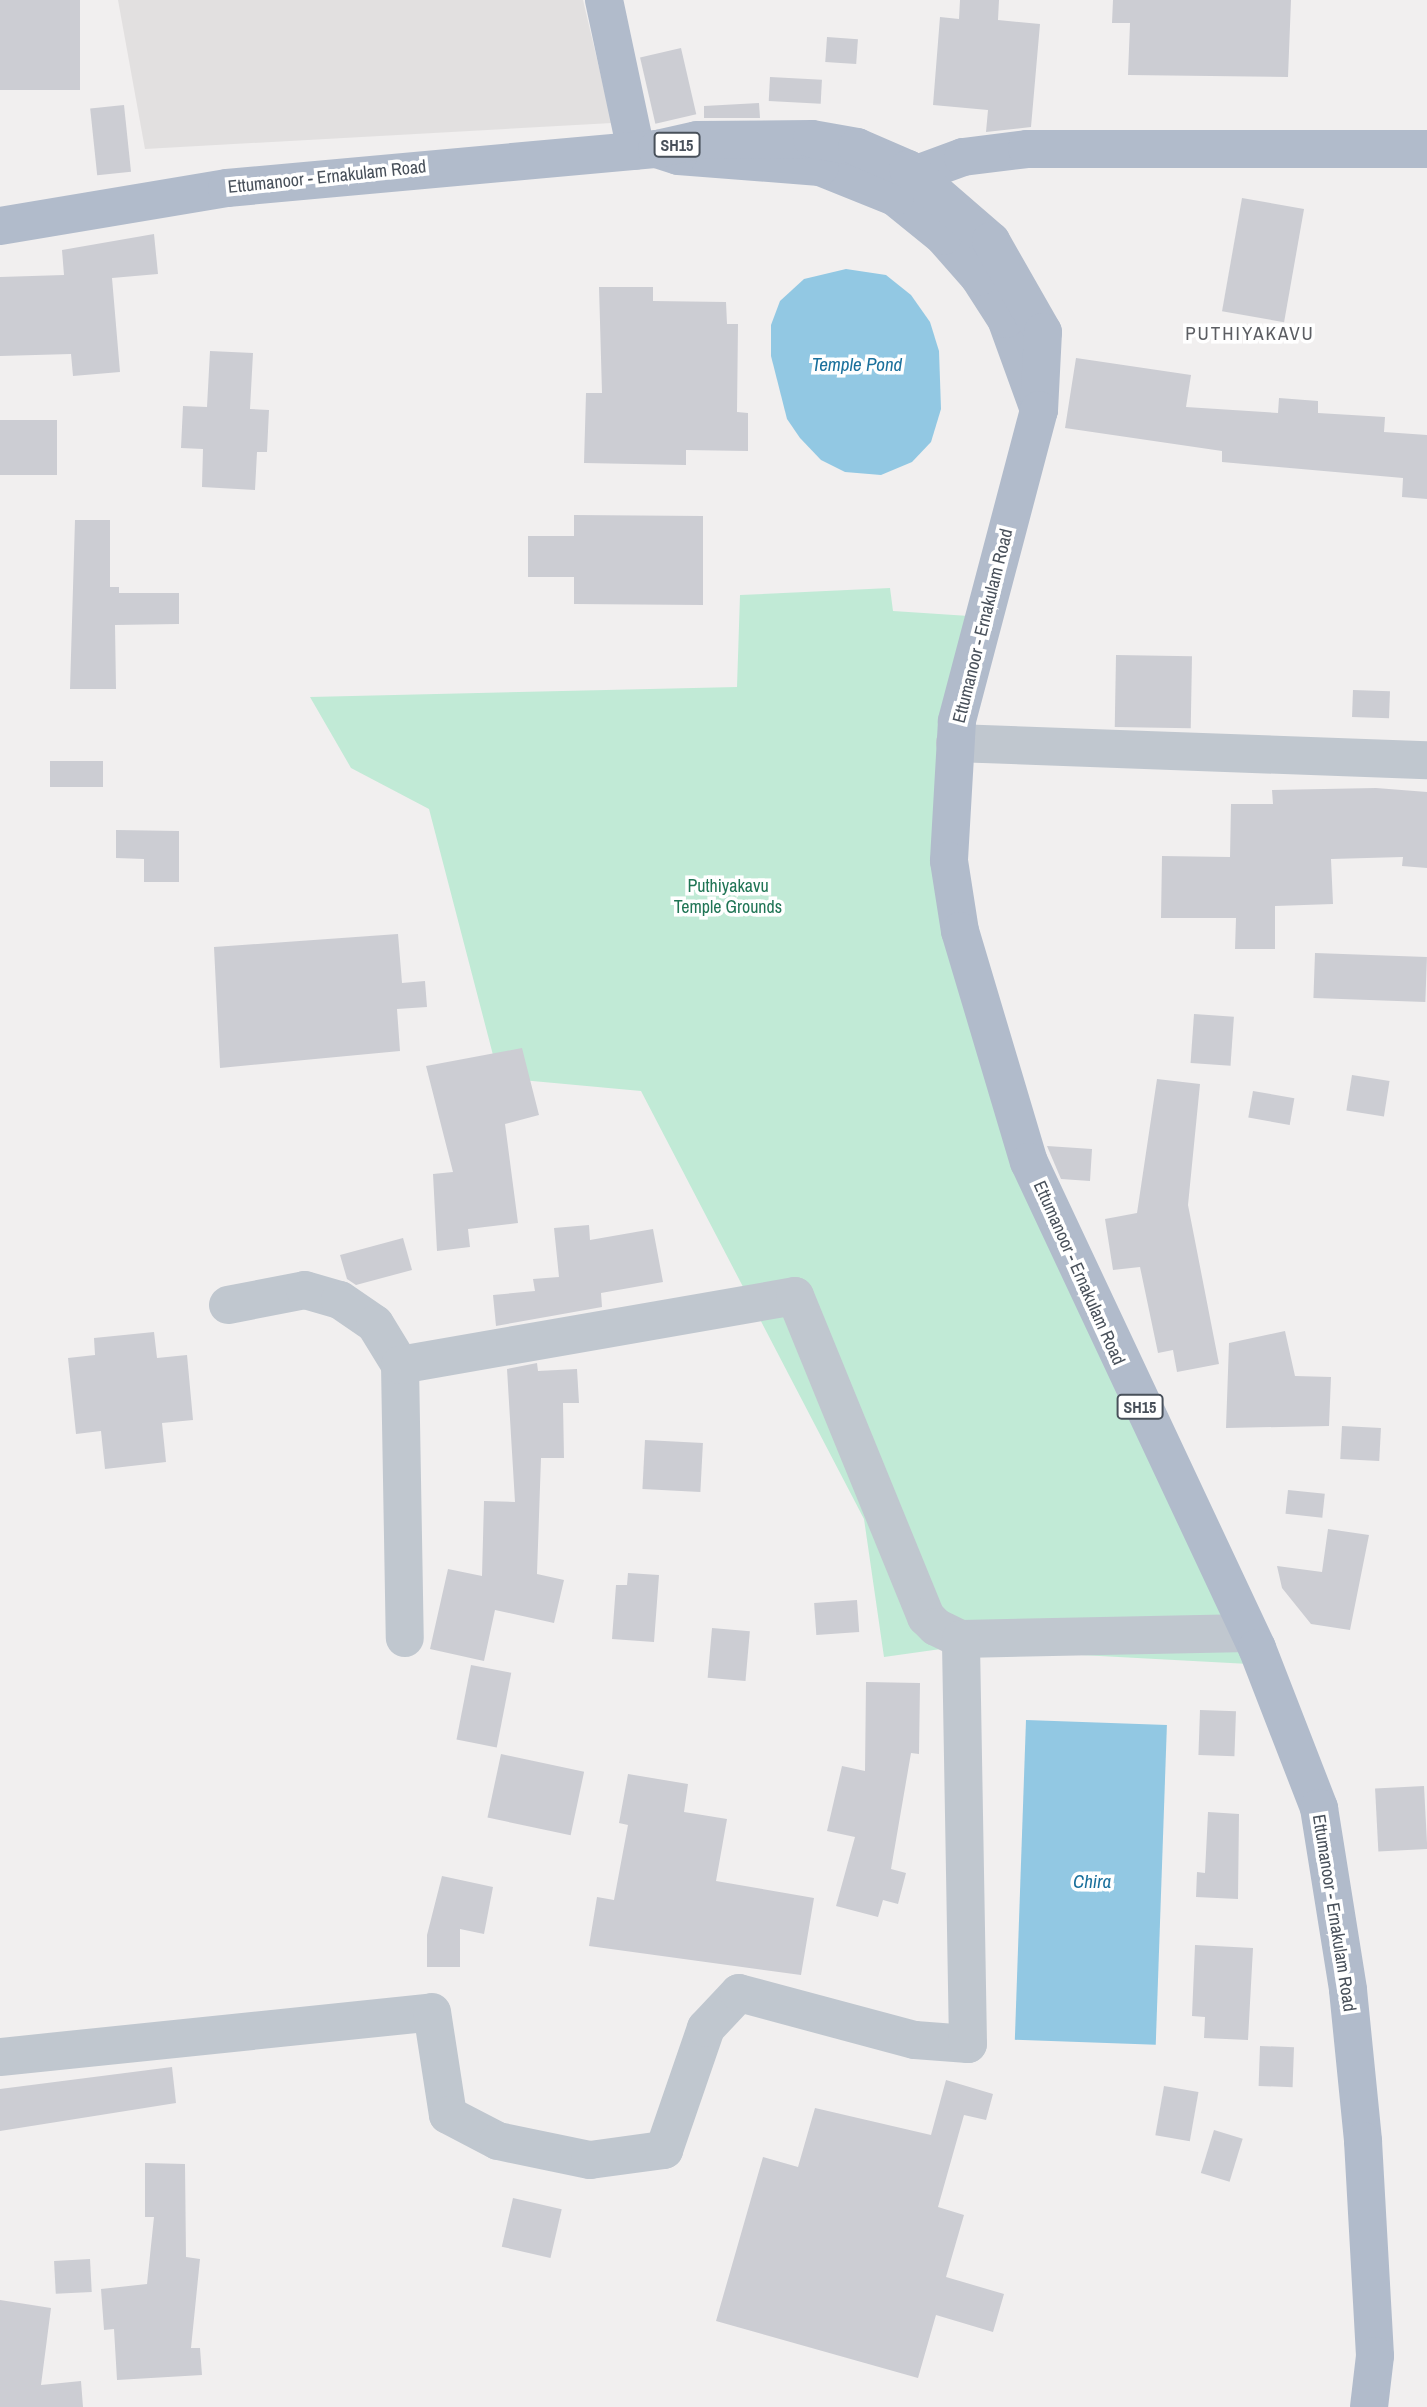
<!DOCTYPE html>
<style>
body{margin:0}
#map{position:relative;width:1427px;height:2407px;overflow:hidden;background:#f1efef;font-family:"Archivo Narrow",sans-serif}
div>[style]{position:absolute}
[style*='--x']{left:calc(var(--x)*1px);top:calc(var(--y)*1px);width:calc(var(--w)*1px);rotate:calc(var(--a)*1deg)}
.education>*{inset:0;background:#e2e0e0}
.green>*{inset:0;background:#c1ead6}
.water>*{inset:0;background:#92c8e3;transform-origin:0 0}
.building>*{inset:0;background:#cccdd3;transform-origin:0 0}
.minor>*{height:38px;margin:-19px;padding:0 19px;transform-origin:19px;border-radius:19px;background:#c0c7cf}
.major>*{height:38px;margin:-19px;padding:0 19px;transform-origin:19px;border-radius:19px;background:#b1bbcb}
span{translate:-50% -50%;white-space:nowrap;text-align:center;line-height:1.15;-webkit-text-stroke:7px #fff;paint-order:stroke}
.shield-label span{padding:2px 5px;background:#fff;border:2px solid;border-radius:5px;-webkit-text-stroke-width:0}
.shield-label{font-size:16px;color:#48505a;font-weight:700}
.street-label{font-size:18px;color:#48505a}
.park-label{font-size:18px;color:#207555}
.neighbourhood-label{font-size:19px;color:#5c5e63;letter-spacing:2px}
.water-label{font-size:19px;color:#1a709c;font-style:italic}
</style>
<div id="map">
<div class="education">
<div style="clip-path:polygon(118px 0,583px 0,612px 123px,145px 149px)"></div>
</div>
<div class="green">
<div style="clip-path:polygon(890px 588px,893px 611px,969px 616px,946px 931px,1249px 1664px,948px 1648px,884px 1657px,864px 1519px,641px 1091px,499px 1078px,429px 809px,351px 768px,310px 697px,737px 687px,740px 595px)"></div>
</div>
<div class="water">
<div style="clip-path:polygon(846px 269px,886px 275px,911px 295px,930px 322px,939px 351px,941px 409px,931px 442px,912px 462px,881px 475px,845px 472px,821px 460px,800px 438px,787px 419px,771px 356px,771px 325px,780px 301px,804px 279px)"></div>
<div style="left:1026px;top:1720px;width:141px;height:320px;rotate:2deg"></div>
</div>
<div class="building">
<div style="left:0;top:0;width:80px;height:90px"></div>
<div style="clip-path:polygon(960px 0,999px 0,998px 20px,1040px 24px,1031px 127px,986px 132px,988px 110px,933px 105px,940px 17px,959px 19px)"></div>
<div style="clip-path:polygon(1113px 0,1291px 0,1288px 77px,1128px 75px,1130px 23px,1112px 23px)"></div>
<div style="left:827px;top:37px;width:31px;height:25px;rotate:4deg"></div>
<div style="left:681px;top:48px;width:68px;height:42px;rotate:77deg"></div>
<div style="left:770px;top:77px;width:52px;height:24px;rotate:3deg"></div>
<div style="clip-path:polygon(759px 103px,760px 118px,704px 118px,704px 106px)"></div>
<div style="left:124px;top:105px;width:67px;height:34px;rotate:84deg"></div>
<div style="left:1242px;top:198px;width:63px;height:115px;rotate:10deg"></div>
<div style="clip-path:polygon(154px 234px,158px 274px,112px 278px,120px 372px,73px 376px,71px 354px,0 356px,0 277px,64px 275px,62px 250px)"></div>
<div style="clip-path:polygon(599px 287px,653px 287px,653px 301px,726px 302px,727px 324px,738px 324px,737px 412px,748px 413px,748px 451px,686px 450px,686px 465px,584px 463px,586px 393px,602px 393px)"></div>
<div style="clip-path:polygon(210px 351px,253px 353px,250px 409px,269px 410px,267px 452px,257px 452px,255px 490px,202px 487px,203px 449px,181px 448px,183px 406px,207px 407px)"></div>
<div style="clip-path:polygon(1076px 358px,1191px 375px,1186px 407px,1278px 413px,1279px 398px,1318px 401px,1318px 413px,1385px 417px,1384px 432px,1427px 435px,1427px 499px,1402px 497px,1403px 478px,1222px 462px,1222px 451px,1065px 428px)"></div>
<div style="left:0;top:420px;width:57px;height:55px"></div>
<div style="clip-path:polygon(574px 515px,703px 516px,703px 605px,574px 604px,574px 577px,528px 577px,528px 536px,574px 536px)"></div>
<div style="clip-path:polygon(75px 520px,110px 520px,110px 587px,119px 587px,119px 593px,179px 593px,179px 624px,115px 625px,116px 689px,70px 689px)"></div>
<div style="left:1116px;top:655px;width:76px;height:72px;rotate:1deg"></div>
<div style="left:1353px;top:690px;width:37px;height:27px;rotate:2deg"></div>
<div style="left:50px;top:761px;width:53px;height:26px"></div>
<div style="clip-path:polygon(1376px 788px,1427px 792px,1427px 868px,1402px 866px,1403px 857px,1331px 859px,1333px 904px,1275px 906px,1275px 949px,1235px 949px,1236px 918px,1161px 918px,1162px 856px,1230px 857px,1231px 804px,1273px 804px,1272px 790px)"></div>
<div style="clip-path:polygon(116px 830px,179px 831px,179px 882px,144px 882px,144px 859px,116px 858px)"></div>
<div style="clip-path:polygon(398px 934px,402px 983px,425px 981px,427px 1007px,397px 1009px,400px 1051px,220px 1068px,214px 947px)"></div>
<div style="left:1315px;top:953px;width:112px;height:45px;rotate:2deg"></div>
<div style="left:1194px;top:1014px;width:40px;height:49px;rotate:4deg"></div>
<div style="clip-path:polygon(522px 1048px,539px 1115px,505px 1124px,518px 1223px,468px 1229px,470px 1247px,437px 1251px,433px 1174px,453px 1172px,426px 1066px)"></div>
<div style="left:1352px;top:1075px;width:38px;height:36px;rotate:9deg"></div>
<div style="clip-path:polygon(1157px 1079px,1200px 1084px,1188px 1205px,1219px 1364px,1177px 1372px,1173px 1350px,1158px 1353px,1140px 1267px,1113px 1270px,1105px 1219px,1137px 1213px)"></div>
<div style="left:1253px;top:1091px;width:42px;height:27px;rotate:10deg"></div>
<div style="clip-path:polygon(1047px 1146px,1092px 1149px,1090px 1181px,1061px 1179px)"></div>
<div style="clip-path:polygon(589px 1225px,590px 1240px,653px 1229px,663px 1282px,601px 1293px,602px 1307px,496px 1326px,493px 1295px,535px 1291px,533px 1279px,559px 1277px,554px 1228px)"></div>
<div style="clip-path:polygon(403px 1238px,412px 1270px,356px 1285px,347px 1279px,340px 1255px)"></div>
<div style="clip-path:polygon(1285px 1331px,1295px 1376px,1331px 1377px,1329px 1426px,1226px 1428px,1229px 1343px)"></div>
<div style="clip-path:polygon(154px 1332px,157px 1358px,187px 1355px,193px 1420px,162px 1423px,166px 1462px,105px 1469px,101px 1431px,76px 1434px,68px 1358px,95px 1355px,94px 1338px)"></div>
<div style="clip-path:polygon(537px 1363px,538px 1371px,577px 1369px,579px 1403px,563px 1403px,564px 1458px,541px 1458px,537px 1574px,564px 1580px,554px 1623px,495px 1610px,484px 1661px,430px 1649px,448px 1569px,482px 1576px,484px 1501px,515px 1502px,507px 1369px)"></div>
<div style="left:1342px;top:1426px;width:39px;height:33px;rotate:3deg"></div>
<div style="left:645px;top:1440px;width:58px;height:49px;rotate:3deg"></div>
<div style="left:1288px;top:1490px;width:37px;height:24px;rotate:6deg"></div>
<div style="clip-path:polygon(1328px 1529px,1369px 1535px,1350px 1630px,1311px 1624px,1282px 1588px,1277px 1566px,1322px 1572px)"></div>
<div style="clip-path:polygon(628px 1573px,659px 1575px,654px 1642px,612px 1639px,616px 1585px,627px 1585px)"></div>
<div style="left:857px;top:1600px;width:32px;height:43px;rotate:86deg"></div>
<div style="left:712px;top:1628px;width:38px;height:50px;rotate:5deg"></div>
<div style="left:471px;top:1665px;width:41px;height:76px;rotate:11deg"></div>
<div style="clip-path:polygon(866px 1682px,920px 1683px,919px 1754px,911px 1753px,891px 1869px,906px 1873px,898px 1904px,883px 1900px,878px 1917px,836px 1906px,855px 1837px,827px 1831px,842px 1766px,865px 1771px)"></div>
<div style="left:1200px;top:1710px;width:36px;height:45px;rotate:2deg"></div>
<div style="left:501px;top:1754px;width:85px;height:65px;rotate:12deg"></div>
<div style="clip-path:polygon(628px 1774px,688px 1784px,684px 1812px,727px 1819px,716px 1881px,814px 1898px,801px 1975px,589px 1946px,597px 1897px,614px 1900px,628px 1825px,619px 1823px)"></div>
<div style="left:1424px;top:1786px;width:63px;height:49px;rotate:87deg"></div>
<div style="clip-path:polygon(1208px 1812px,1239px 1814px,1238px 1899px,1196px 1897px,1197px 1872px,1205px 1873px)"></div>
<div style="clip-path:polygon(442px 1876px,493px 1887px,484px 1934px,460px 1929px,460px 1967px,427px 1967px,427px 1935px)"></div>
<div style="clip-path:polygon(1195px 1945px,1253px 1948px,1248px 2040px,1204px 2038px,1205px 2017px,1192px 2016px)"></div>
<div style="left:1260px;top:2046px;width:34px;height:40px;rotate:2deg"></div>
<div style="clip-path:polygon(172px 2067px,176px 2103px,0 2131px,0 2089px)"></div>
<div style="clip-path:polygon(946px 2080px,993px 2094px,986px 2120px,964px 2115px,938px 2207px,964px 2215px,946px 2277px,1004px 2294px,993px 2332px,936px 2315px,918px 2378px,716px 2321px,763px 2157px,798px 2167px,815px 2108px,931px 2135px)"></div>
<div style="left:1164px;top:2086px;width:35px;height:50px;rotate:10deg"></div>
<div style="left:1214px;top:2130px;width:30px;height:45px;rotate:17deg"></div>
<div style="clip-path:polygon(145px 2163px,185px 2164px,186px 2257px,200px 2259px,191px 2348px,200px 2348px,202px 2375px,117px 2380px,114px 2329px,104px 2330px,101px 2289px,147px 2284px,154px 2217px,145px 2217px)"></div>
<div style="left:513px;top:2198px;width:50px;height:50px;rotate:13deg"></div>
<div style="left:90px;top:2259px;width:33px;height:36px;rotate:87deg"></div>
<div style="clip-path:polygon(0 2300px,51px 2308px,41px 2385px,81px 2381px,83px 2407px,0 2407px)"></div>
</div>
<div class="minor">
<div style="--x:955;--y:743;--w:472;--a:2.1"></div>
<div style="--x:228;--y:1305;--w:78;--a:-11"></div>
<div style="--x:305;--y:1290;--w:36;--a:16"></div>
<div style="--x:340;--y:1300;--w:42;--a:34.4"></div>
<div style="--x:375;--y:1324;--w:48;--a:58.6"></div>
<div style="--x:400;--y:1365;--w:273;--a:89"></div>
<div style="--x:400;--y:1365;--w:401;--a:-9.9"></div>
<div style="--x:795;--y:1296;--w:347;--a:67.8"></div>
<div style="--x:926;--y:1617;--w:14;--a:45"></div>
<div style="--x:936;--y:1627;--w:28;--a:26"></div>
<div style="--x:961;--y:1639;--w:288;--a:-1.2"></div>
<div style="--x:0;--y:2057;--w:434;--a:-5.9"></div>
<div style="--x:432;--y:2012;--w:104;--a:81.2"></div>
<div style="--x:448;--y:2115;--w:56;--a:27.5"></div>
<div style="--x:498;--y:2141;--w:94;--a:11.7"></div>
<div style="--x:590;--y:2160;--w:75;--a:-7.7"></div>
<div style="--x:664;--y:2150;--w:129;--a:-71"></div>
<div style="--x:706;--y:2028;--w:48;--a:-46.7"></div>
<div style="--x:739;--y:1993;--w:182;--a:15"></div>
<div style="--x:915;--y:2040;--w:53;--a:4.3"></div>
<div style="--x:968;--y:2044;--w:405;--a:-91"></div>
</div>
<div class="major">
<div style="--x:604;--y:0;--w:154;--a:78"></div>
<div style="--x:901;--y:190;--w:20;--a:-49"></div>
<div style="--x:914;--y:175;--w:52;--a:-20.2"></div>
<div style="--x:963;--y:157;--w:64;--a:-7.1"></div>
<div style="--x:1027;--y:149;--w:400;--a:0"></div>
<div style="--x:0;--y:226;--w:230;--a:-9.5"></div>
<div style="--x:227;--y:188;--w:432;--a:-5.2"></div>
<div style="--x:1039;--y:410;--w:97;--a:-109.9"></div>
<div style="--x:1006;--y:319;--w:50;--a:-122.7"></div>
<div style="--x:979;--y:277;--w:55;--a:-131.3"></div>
<div style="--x:943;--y:236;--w:62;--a:-140.9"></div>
<div style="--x:895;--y:197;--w:81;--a:-158.2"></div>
<div style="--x:820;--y:167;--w:142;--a:-175.6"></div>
<div style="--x:678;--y:156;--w:22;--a:-162"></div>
<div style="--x:657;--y:149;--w:41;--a:-12.7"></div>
<div style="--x:697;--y:140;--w:115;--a:-0.5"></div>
<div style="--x:812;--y:139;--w:46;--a:10.1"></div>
<div style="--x:857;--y:147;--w:56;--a:23.3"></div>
<div style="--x:908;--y:169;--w:110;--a:40.9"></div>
<div style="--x:991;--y:241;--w:105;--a:60.3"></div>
<div style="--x:1043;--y:332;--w:78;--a:92.9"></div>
<div style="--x:1039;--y:410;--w:322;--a:104.8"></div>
<div style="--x:957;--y:721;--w:140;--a:93.3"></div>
<div style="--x:949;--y:861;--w:71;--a:81.1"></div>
<div style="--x:960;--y:931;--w:241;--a:73.4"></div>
<div style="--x:1029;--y:1162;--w:537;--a:64.87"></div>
<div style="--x:1257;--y:1648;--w:172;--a:68.8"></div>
<div style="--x:1319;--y:1808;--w:184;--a:80.9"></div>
<div style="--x:1348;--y:1990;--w:152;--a:84.3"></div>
<div style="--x:1363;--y:2141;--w:215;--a:86.8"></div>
<div style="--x:1375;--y:2356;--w:51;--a:96.7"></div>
</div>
<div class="shield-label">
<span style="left:677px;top:145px">SH15</span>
<span style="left:1140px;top:1407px">SH15</span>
</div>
<div class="street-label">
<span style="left:327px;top:177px;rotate:-6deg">Ettumanoor - Ernakulam Road</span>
<span style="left:983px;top:626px;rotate:-76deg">Ettumanoor - Ernakulam Road</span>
<span style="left:1079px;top:1273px;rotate:66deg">Ettumanoor - Ernakulam Road</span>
<span style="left:1334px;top:1913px;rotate:81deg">Ettumanoor - Ernakulam Road</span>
</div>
<div class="park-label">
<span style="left:728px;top:897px">Puthiyakavu<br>Temple Grounds</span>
</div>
<div class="neighbourhood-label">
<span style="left:1250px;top:334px">PUTHIYAKAVU</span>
</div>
<div class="water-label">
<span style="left:857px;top:365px">Temple Pond</span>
<span style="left:1092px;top:1882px">Chira</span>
</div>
</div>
